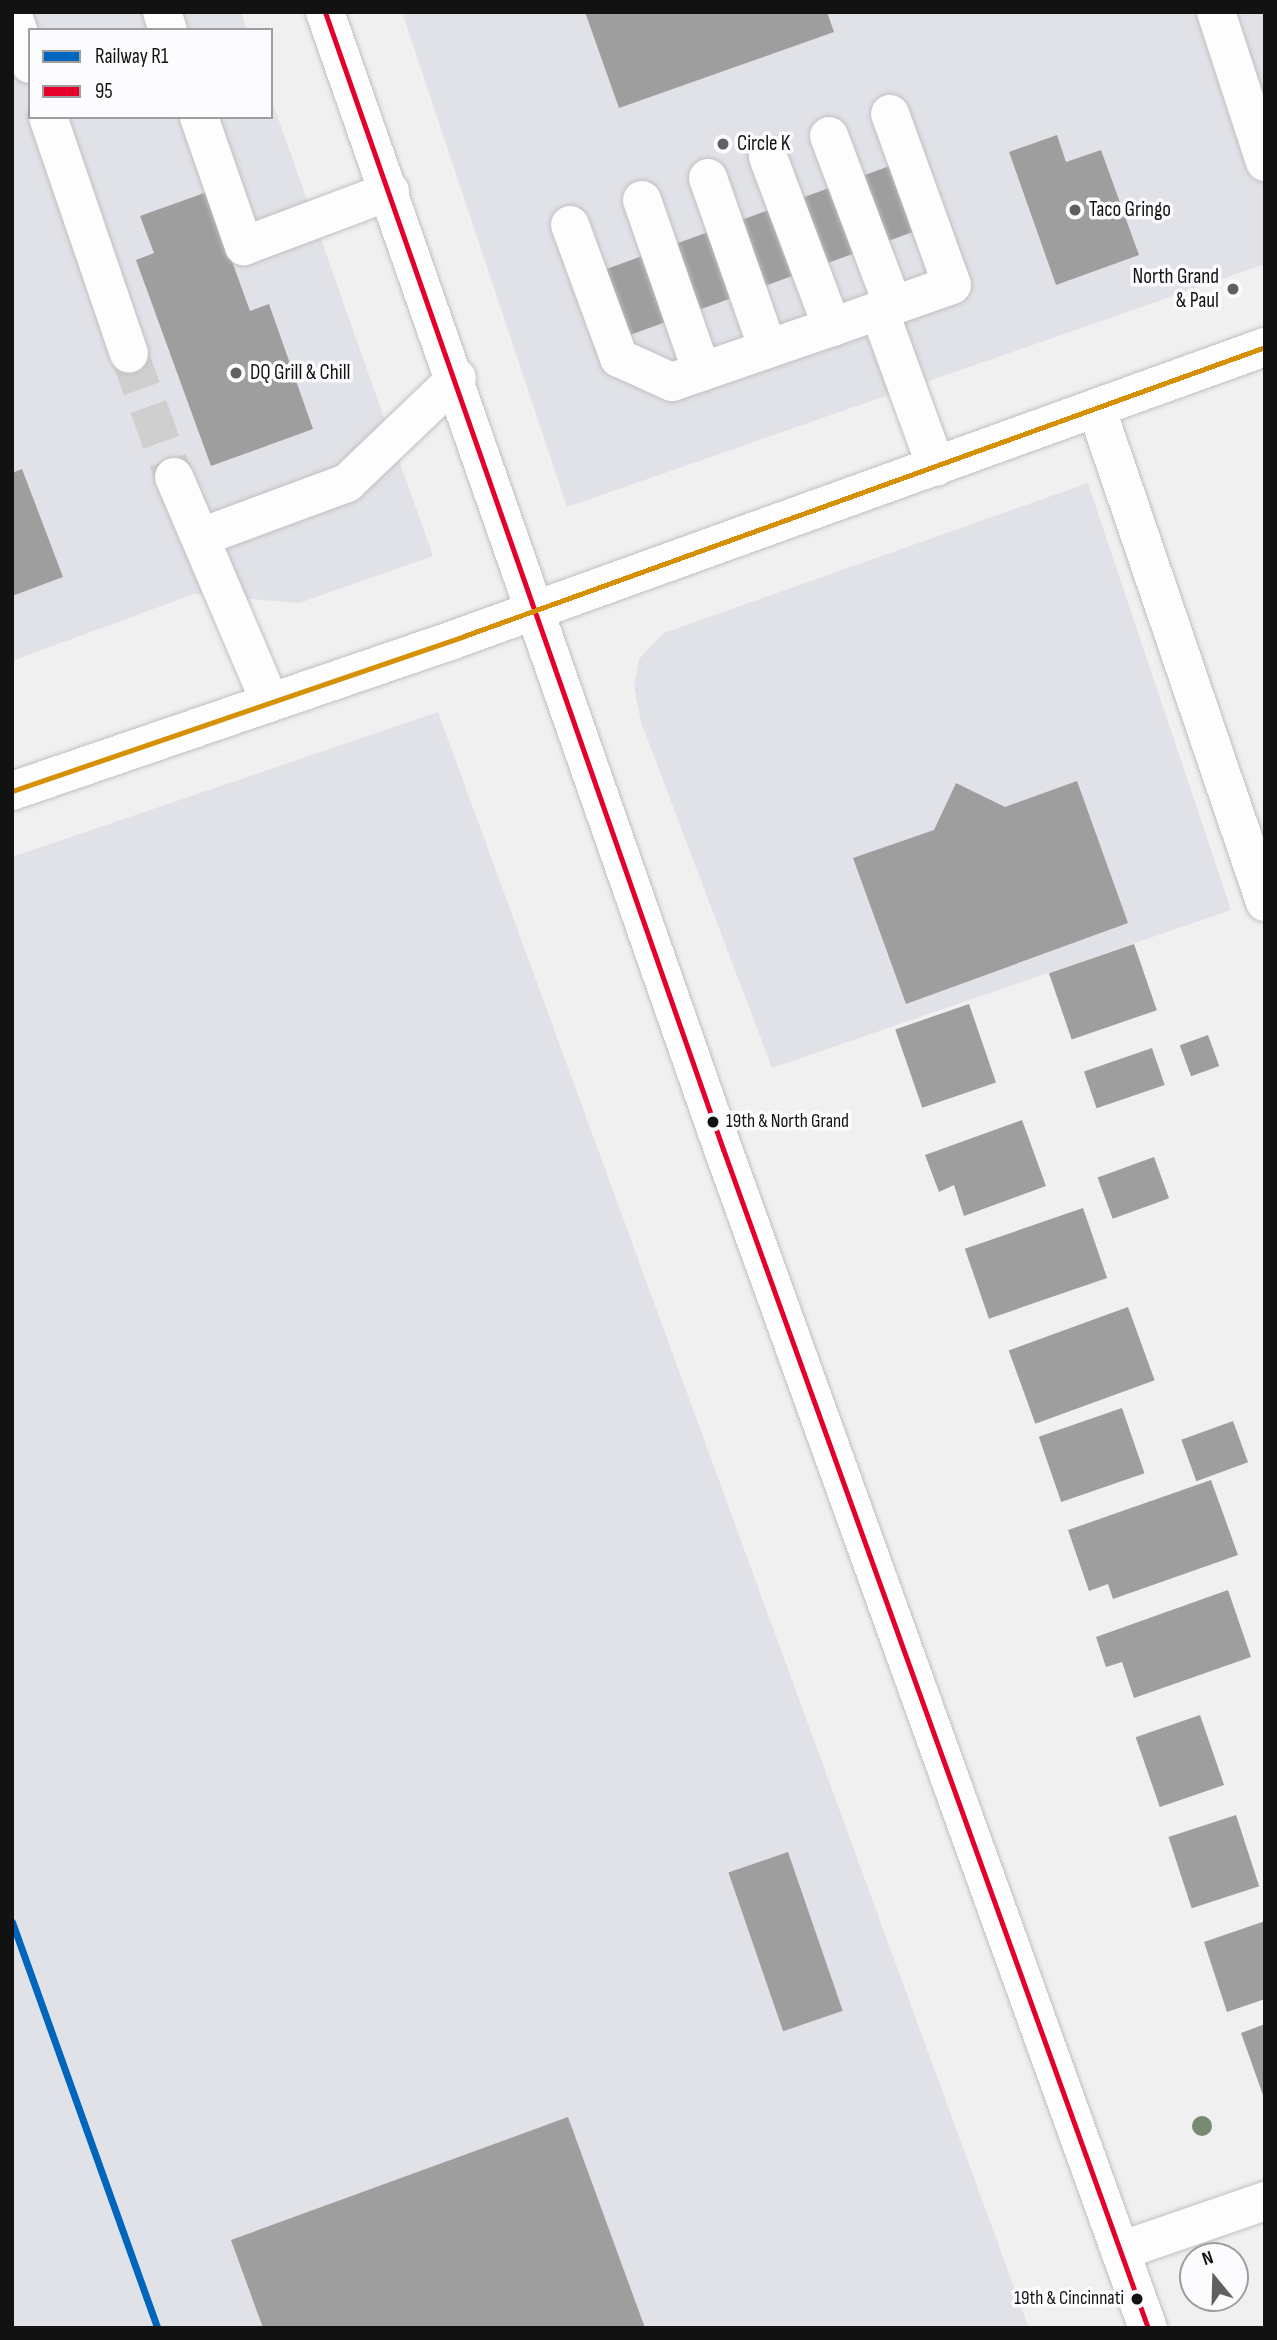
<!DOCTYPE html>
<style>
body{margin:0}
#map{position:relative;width:1277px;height:2340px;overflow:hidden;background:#f0f0f0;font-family:"Sofia Sans Condensed",sans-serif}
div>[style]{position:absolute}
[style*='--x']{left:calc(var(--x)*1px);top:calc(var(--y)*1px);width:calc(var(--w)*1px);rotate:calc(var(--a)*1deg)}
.built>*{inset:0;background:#e1e2e7}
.building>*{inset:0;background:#9e9e9e;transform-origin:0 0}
.minor-tunnel>*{height:38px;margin-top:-19px;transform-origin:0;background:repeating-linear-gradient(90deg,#cfcfcf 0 38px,transparent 0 57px)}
.roads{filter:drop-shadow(0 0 2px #c0c0c1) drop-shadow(0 0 2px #c0c0c1)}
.minor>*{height:38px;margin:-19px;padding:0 19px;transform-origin:19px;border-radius:19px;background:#fdfdfd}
.bus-1>*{height:5px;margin:-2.5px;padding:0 2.5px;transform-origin:2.5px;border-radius:2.5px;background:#e4002b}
.bus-2>*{height:5px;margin:-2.5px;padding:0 2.5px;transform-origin:2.5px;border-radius:2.5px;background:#d59003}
.rail-1>*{height:7px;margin:-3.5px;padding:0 3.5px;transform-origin:3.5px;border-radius:3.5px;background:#0065bd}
.trees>*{width:20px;height:20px;margin:-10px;border-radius:50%;background:#768b72}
.dots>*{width:19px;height:19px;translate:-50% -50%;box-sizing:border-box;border:4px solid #fcfcff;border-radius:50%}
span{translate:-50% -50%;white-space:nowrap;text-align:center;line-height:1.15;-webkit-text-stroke:7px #fcfcff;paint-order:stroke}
.bus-label{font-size:19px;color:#121213}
.left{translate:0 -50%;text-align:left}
.right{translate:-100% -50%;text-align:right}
.poi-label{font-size:21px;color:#121213}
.frame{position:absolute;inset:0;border:14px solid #121213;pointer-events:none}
.legend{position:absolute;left:28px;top:28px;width:245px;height:91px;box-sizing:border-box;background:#fcfcff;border:2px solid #9e9ea1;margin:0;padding:9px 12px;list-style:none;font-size:21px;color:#121213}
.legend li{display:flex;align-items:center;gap:14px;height:35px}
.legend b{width:35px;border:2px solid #9e9ea1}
.north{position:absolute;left:1179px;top:2242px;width:70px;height:70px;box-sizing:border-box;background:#fcfcff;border:2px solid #9e9ea1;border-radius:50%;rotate:341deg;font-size:19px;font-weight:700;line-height:28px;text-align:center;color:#121213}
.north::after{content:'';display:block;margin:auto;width:24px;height:32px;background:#606060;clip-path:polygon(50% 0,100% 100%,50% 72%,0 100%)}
</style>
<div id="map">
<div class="built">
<div style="clip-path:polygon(12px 12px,241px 12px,247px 30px,30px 30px,30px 117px,271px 117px,271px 98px,433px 556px,299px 603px,194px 594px,12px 661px)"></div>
<div style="clip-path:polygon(402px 12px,1265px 12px,1265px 264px,567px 507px)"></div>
<div style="clip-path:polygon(1088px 483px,1231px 910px,772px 1068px,641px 722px,634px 686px,639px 659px,664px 633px)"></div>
<div style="clip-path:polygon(438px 712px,1029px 2328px,12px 2328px,12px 857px)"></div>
</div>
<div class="building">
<div style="clip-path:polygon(585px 12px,827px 12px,834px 32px,619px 108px)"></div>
<div style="clip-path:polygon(1057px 135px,1066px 162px,1101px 150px,1139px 255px,1056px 285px,1009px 152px)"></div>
<div style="left:917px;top:156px;width:70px;height:339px;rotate:70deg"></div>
<div style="clip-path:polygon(207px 192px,250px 311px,269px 304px,313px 429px,211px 466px,136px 260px,154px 253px,140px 216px)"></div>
<div style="clip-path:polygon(22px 469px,63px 577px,12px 596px,12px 473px)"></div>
<div style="clip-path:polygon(1077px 781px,1128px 923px,906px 1004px,853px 858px,934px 830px,956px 783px,1005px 807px)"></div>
<div style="left:1134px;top:944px;width:70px;height:90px;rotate:71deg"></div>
<div style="left:969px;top:1004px;width:83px;height:78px;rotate:71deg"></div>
<div style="left:1208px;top:1035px;width:33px;height:30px;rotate:70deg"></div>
<div style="left:1152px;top:1048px;width:39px;height:72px;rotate:71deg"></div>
<div style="clip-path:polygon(1022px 1120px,1046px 1186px,964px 1216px,954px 1185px,939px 1192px,925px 1155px)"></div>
<div style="left:1154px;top:1157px;width:44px;height:60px;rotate:70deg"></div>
<div style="left:1083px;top:1208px;width:74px;height:125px;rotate:71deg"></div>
<div style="left:1128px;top:1307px;width:78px;height:127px;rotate:70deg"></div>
<div style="left:1122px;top:1408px;width:69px;height:88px;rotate:71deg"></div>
<div style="left:1233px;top:1421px;width:44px;height:55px;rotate:70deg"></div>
<div style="clip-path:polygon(1211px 1480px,1238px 1555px,1113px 1599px,1108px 1584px,1089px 1591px,1068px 1530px)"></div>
<div style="clip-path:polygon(1228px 1590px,1251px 1657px,1134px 1698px,1122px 1662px,1106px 1667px,1096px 1637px)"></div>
<div style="left:1200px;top:1715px;width:74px;height:68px;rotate:71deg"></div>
<div style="left:1236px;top:1815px;width:75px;height:71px;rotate:72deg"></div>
<div style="left:788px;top:1852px;width:168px;height:63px;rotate:71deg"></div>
<div style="clip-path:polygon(1265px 1921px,1265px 1999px,1227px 2012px,1204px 1942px)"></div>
<div style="clip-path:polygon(1265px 2024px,1265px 2098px,1264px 2098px,1241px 2033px)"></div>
<div style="clip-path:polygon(568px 2117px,645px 2328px,263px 2328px,231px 2240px)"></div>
</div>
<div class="minor-tunnel">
<div style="--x:129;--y:353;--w:132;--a:70.1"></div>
</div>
<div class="roads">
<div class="minor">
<div style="--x:162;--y:12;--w:19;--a:72"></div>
<div style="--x:325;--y:12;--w:1205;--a:70.71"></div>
<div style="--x:723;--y:1149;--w:1253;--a:70.18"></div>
<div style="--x:1216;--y:12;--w:158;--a:71.9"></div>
<div style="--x:12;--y:13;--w:54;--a:70.6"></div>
<div style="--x:48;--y:117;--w:250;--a:71.1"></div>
<div style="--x:199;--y:117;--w:137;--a:70.8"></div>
<div style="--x:244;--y:246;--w:156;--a:-20.6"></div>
<div style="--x:829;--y:136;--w:181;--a:69.3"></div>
<div style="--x:768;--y:157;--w:182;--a:69.4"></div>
<div style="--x:708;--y:178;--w:181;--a:70.7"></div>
<div style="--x:642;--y:200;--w:182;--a:70.8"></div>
<div style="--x:570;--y:225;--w:142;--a:69.8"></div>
<div style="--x:619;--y:358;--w:58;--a:24.4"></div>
<div style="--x:672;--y:382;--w:169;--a:-19"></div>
<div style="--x:832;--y:327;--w:127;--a:-19.3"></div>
<div style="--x:952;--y:285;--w:182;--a:-109.9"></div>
<div style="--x:879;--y:310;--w:167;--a:70"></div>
<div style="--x:1097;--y:410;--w:520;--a:71.15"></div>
<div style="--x:174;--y:477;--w:245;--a:66.9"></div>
<div style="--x:201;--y:537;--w:156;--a:-20.3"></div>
<div style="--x:347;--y:483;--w:152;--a:-43.7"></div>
<div style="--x:12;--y:791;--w:478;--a:-18.9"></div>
<div style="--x:464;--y:636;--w:852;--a:-19.84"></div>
<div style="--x:1120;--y:2251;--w:153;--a:-19"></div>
</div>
</div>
<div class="bus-1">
<div style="--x:325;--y:12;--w:1205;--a:70.71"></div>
<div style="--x:723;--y:1149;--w:1253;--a:70.18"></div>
</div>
<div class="bus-2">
<div style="--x:12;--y:791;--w:478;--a:-18.9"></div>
<div style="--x:464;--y:636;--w:852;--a:-19.84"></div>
</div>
<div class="rail-1">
<div style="--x:12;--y:1922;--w:431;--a:70.3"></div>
</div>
<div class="trees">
<div style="left:1202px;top:2126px"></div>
</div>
<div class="dots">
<div style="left:723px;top:144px;background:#606060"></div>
<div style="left:1075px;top:210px;background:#606060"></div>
<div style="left:1233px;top:289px;background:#606060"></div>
<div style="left:236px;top:373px;background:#606060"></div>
<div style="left:713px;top:1122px;background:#121213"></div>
<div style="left:1137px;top:2299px;background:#121213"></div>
</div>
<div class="bus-label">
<span class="left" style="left:726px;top:1122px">19th &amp; North Grand</span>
<span class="right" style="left:1124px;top:2299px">19th &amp; Cincinnati</span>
</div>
<div class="poi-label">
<span class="left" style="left:737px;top:144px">Circle K</span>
<span class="left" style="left:1089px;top:210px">Taco Gringo</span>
<span class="right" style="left:1219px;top:289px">North Grand<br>&amp; Paul</span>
<span class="left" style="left:250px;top:373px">DQ Grill &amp; Chill</span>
</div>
<div class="frame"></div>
<ul class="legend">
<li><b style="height:9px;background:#0065bd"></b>Railway R1</li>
<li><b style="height:9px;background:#e4002b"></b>95</li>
</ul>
<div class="north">N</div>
</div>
